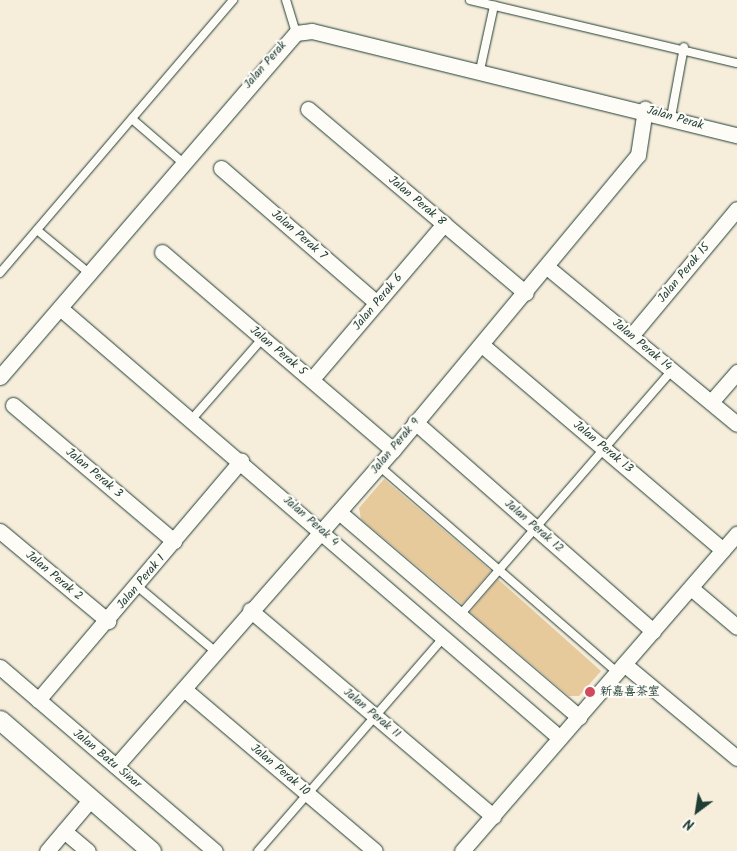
<!DOCTYPE html>
<meta charset="utf-8">
<style>
body{margin:0}
#map{position:relative;width:737px;height:851px;overflow:hidden;background:#f6eddb;font-family:Kalam,"LXGW WenKai TC",sans-serif}
div>[style]{position:absolute}
[style*='--x']{left:calc(var(--x)*1px);top:calc(var(--y)*1px);width:calc(var(--w)*1px);rotate:calc(var(--a)*1deg)}
.building>*{inset:0;background:#e7ca9b}
.roads{filter:drop-shadow(0 0 1px #1f3d34) drop-shadow(0 0 1px #1f3d34)}
.service>*{height:8px;margin:-4px;padding:0 4px;transform-origin:4px;border-radius:4px;background:#fdfcf7}
.minor>*{height:15px;margin:-7.5px;padding:0 7.5px;transform-origin:7.5px;border-radius:7.5px;background:#fdfcf7}
.tertiary>*{height:19px;margin:-9.5px;padding:0 9.5px;transform-origin:9.5px;border-radius:9.5px;background:#fdfcf7}
.dots>*{width:14px;height:14px;translate:-50% -50%;box-sizing:border-box;border:2px solid #fdfcf7;border-radius:50%}
span{translate:-50% -50%;white-space:nowrap;text-align:center;line-height:1.15;-webkit-text-stroke:4.5px #fdfcf7;paint-order:stroke}
.street-label{font-size:12px;color:#1f3d34}
.poi-label{font-size:12px;color:#1f3d34}
.left{translate:0 -50%;text-align:left}
.north{position:absolute;left:672px;top:786px;width:50px;height:50px;-webkit-text-stroke:4px #fdfcf7;paint-order:stroke;rotate:211deg;font-size:14px;font-weight:700;line-height:20px;text-align:center;color:#1f3d34}
.north::after{content:'';display:block;margin:auto;width:18px;height:22px;background:#1f3d34;clip-path:polygon(50% 0,100% 100%,50% 72%,0 100%)}
</style>
<div id="map">
<div class="building">
<div style="clip-path:polygon(384px 479px,491px 571px,462px 604px,361px 519px,359px 508px)"></div>
<div style="clip-path:polygon(498px 579px,601px 671px,579px 696px,569px 696px,470px 612px)"></div>
</div>
<div class="roads">
<div class="service">
<div style="--x:286;--y:0;--w:34;--a:73"></div>
<div style="--x:470;--y:0;--w:274;--a:13.3"></div>
<div style="--x:480;--y:70;--w:66;--a:-77.7"></div>
<div style="--x:671;--y:117;--w:71;--a:-79.5"></div>
<div style="--x:132;--y:119;--w:66;--a:40.7"></div>
<div style="--x:37;--y:230;--w:67;--a:39.6"></div>
<div style="--x:0;--y:273;--w:359;--a:-49.5"></div>
<div style="--x:192;--y:419;--w:108;--a:-48.8"></div>
<div style="--x:379;--y:466;--w:315;--a:40.9"></div>
<div style="--x:137;--y:586;--w:103;--a:39.9"></div>
<div style="--x:460;--y:615;--w:324;--a:-49.1"></div>
<div style="--x:258;--y:851;--w:284;--a:-49"></div>
</div>
<div class="minor">
<div style="--x:308;--y:109;--w:285;--a:40.2"></div>
<div style="--x:221;--y:168;--w:206;--a:40.9"></div>
<div style="--x:162;--y:252;--w:304;--a:40.6"></div>
<div style="--x:547;--y:267;--w:246;--a:39.6"></div>
<div style="--x:60;--y:308;--w:659;--a:40.7"></div>
<div style="--x:631;--y:336;--w:165;--a:-50.2"></div>
<div style="--x:482;--y:345;--w:316;--a:40.4"></div>
<div style="--x:0;--y:377;--w:454;--a:-49.3"></div>
<div style="--x:296;--y:33;--w:16;--a:-7"></div>
<div style="--x:312;--y:31;--w:438;--a:13.8"></div>
<div style="--x:312;--y:379;--w:204;--a:-49.6"></div>
<div style="--x:711;--y:402;--w:40;--a:-49"></div>
<div style="--x:13;--y:405;--w:211;--a:40.2"></div>
<div style="--x:415;--y:422;--w:317;--a:41.3"></div>
<div style="--x:339;--y:512;--w:316;--a:40.5"></div>
<div style="--x:0;--y:531;--w:141;--a:39.8"></div>
<div style="--x:691;--y:588;--w:60;--a:40.3"></div>
<div style="--x:250;--y:610;--w:319;--a:40.3"></div>
<div style="--x:624;--y:664;--w:147;--a:39.8"></div>
<div style="--x:0;--y:667;--w:283;--a:40.6"></div>
<div style="--x:184;--y:689;--w:250;--a:40.3"></div>
<div style="--x:38;--y:700;--w:314;--a:-49.7"></div>
<div style="--x:116;--y:766;--w:420;--a:-48.8"></div>
<div style="--x:393;--y:450;--w:383;--a:-50.3"></div>
<div style="--x:638;--y:155;--w:47;--a:-81.3"></div>
<div style="--x:64;--y:831;--w:31;--a:40"></div>
<div style="--x:47;--y:851;--w:68;--a:-49.8"></div>
<div style="--x:462;--y:851;--w:420;--a:-49.1"></div>
</div>
<div class="tertiary">
<div style="--x:0;--y:720;--w:200;--a:40.9"></div>
</div>
</div>
<div class="dots">
<div style="left:590px;top:692px;background:#d1495b"></div>
</div>
<div class="street-label">
<span style="left:265px;top:65px;rotate:-49deg">Jalan Perak</span>
<span style="left:675px;top:118px;rotate:16deg">Jalan Perak</span>
<span style="left:417px;top:201px;rotate:40deg">Jalan Perak 8</span>
<span style="left:299px;top:235px;rotate:41deg">Jalan Perak 7</span>
<span style="left:684px;top:273px;rotate:-50deg">Jalan Perak 15</span>
<span style="left:378px;top:302px;rotate:-50deg">Jalan Perak 6</span>
<span style="left:642px;top:345px;rotate:40deg">Jalan Perak 14</span>
<span style="left:278px;top:351px;rotate:40deg">Jalan Perak 5</span>
<span style="left:395px;top:446px;rotate:-50deg">Jalan Perak 9</span>
<span style="left:603px;top:447px;rotate:40deg">Jalan Perak 13</span>
<span style="left:94px;top:473px;rotate:40deg">Jalan Perak 3</span>
<span style="left:311px;top:521px;rotate:41deg">Jalan Perak 4</span>
<span style="left:534px;top:526px;rotate:41deg">Jalan Perak 12</span>
<span style="left:54px;top:576px;rotate:40deg">Jalan Perak 2</span>
<span style="left:141px;top:582px;rotate:-50deg">Jalan Perak 1</span>
<span style="left:372px;top:713px;rotate:40deg">Jalan Perak 11</span>
<span style="left:107px;top:759px;rotate:40deg">Jalan Batu Sinar</span>
<span style="left:280px;top:770px;rotate:40deg">Jalan Perak 10</span>
</div>
<div class="poi-label">
<span class="left" style="left:600px;top:692px">新嘉喜茶室</span>
</div>
<div class="north">N</div>
</div>
